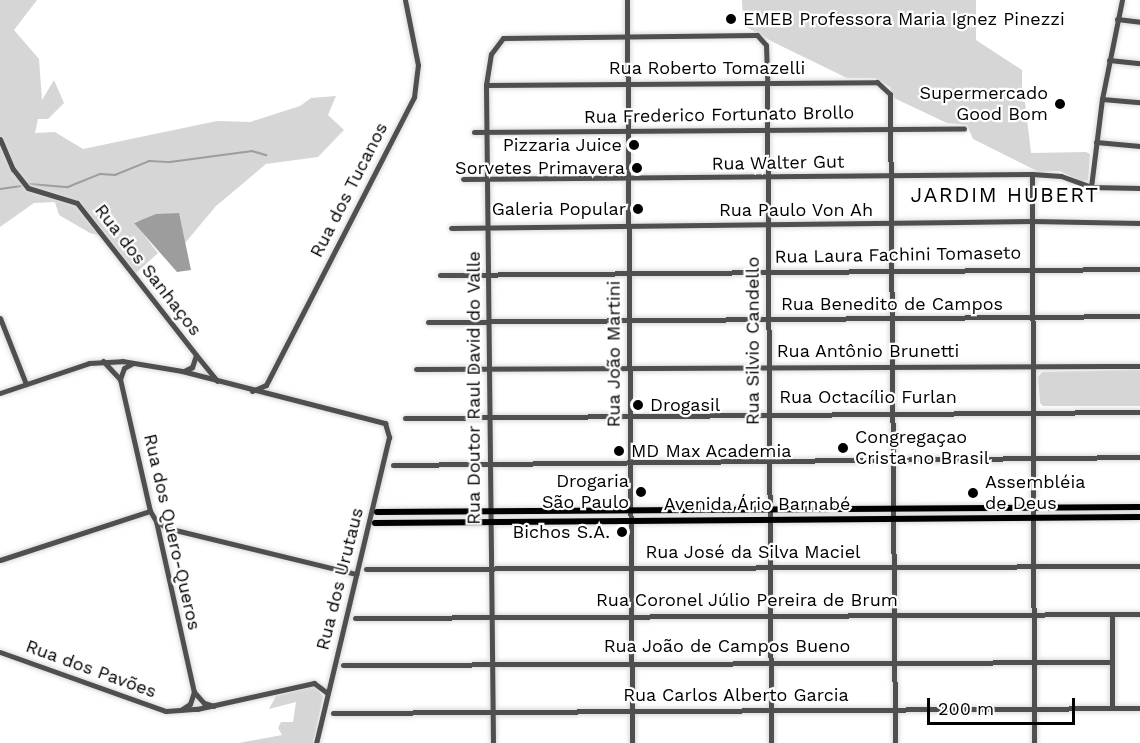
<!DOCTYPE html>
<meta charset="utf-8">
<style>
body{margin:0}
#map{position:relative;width:1140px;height:743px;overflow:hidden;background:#fff;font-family:"Work Sans",sans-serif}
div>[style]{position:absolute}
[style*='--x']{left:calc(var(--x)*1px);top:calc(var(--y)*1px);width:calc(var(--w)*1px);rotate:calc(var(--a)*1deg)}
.green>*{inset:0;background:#d6d6d6}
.water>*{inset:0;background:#9d9d9d}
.stream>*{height:1.5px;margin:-0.75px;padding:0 0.75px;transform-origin:0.75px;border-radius:0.75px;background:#9d9d9d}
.roads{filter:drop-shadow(0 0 2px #dbdbdb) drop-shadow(0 0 2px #dbdbdb)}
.minor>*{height:5px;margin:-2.5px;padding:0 2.5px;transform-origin:2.5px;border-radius:2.5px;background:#4f4f4f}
.major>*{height:6px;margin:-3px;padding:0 3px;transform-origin:3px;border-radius:3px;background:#000}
.dots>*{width:16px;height:16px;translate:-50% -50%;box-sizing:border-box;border:3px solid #fff;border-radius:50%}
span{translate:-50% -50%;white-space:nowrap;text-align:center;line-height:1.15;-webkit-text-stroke:4.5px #fff;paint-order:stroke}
.poi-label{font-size:18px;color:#000}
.left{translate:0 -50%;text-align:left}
.right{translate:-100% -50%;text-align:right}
.street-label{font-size:18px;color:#000}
.quarter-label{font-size:21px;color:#000;letter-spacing:1.5px}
.scale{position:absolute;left:927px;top:698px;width:148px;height:27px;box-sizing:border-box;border:3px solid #000;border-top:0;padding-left:8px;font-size:18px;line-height:21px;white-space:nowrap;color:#000;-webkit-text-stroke:4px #fff;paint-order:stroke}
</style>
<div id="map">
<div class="green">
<div style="clip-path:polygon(0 0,37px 0,14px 30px,39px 59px,42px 100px,54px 80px,64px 103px,48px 119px,38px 119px,35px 133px,55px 132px,83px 149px,217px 121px,250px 122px,300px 106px,311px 98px,336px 96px,328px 115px,344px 130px,318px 157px,266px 164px,216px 206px,185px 243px,178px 213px,134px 222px,158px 253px,135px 274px,106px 237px,90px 233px,59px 215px,55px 202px,34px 203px,0 227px)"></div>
<div style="clip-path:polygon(742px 0,976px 0,976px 40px,1022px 70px,1022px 102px,1025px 102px,1031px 153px,1086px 152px,1090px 154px,1088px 180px,1082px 182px,1060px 171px,1039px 172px,973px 139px,967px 125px,947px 123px,894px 98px,890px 87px,875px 78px,847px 78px,773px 42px,743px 25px)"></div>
<div style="clip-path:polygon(1140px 370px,1140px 406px,1043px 406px,1040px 403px,1038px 377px,1042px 372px)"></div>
<div style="clip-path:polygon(316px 686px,323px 697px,313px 743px,239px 743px,282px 735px,278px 728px,281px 722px,293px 722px,296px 702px,269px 709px,276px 696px)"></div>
</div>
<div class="water">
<div style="clip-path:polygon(179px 213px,191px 270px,177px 272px,134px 223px,156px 214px)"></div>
</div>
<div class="stream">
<div style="--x:30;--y:184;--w:38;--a:5"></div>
<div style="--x:68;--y:187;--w:35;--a:-22"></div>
<div style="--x:101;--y:174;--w:14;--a:4"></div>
<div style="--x:115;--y:175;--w:37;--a:-22"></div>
<div style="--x:149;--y:161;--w:21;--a:3"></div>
<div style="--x:170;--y:162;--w:83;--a:-7.6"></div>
<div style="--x:252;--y:151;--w:15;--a:16"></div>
<div style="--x:0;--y:189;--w:21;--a:-8"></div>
</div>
<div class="roads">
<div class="minor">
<div style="--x:627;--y:0;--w:743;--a:89.61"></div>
<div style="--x:1117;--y:19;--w:23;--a:7"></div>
<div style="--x:1109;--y:60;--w:31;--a:6"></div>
<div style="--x:486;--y:85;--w:391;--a:-0.4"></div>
<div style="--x:877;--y:82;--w:18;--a:43"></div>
<div style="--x:890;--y:94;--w:649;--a:89.56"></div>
<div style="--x:1102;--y:99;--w:38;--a:5"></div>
<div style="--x:474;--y:132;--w:490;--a:-0.4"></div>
<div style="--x:0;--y:139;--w:33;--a:67"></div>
<div style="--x:13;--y:169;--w:24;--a:52"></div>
<div style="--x:28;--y:188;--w:51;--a:17"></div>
<div style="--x:77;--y:203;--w:193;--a:51.9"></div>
<div style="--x:196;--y:355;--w:13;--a:108"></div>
<div style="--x:192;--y:367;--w:9;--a:153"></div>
<div style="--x:1096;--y:142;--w:44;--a:5.2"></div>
<div style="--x:1032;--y:174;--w:569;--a:89.8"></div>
<div style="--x:463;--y:179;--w:569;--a:-0.5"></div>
<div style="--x:1032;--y:174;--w:29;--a:4"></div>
<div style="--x:1061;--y:176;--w:32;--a:20"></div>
<div style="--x:1091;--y:187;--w:49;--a:1.2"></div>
<div style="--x:1091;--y:187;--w:89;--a:-82.9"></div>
<div style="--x:1102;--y:99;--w:101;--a:-78.6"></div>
<div style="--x:451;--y:228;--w:581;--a:-0.69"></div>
<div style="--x:1032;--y:221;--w:108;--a:1.1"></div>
<div style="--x:440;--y:275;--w:700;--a:-0.49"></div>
<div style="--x:0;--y:318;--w:71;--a:68.5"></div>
<div style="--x:428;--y:322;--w:712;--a:-0.48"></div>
<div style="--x:197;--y:356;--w:32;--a:51"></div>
<div style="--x:103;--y:361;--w:25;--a:47"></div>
<div style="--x:133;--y:363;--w:10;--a:151"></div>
<div style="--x:124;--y:368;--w:12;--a:110"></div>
<div style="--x:120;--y:379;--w:135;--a:77.2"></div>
<div style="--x:150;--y:511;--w:12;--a:59"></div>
<div style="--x:156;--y:521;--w:175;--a:77.5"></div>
<div style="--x:194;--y:692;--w:15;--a:48"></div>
<div style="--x:204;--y:703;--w:10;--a:17"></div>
<div style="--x:416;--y:369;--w:724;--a:-0.24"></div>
<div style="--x:252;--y:391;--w:15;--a:-23"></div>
<div style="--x:266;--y:385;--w:324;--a:-62.8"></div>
<div style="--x:414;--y:97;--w:32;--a:-83"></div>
<div style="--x:418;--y:65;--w:66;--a:-101.3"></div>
<div style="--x:0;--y:393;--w:94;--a:-18.6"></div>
<div style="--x:89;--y:363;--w:33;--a:-3"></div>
<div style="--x:122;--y:361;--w:61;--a:9.5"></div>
<div style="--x:182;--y:371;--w:210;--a:14.4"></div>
<div style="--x:385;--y:423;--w:15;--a:74"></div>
<div style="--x:389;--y:437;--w:315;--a:103.4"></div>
<div style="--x:405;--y:418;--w:735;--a:-0.47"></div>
<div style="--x:393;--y:465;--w:747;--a:-0.61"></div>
<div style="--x:156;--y:521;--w:13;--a:32"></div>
<div style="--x:167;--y:528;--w:195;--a:13.7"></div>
<div style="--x:0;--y:560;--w:158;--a:-18.1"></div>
<div style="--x:366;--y:569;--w:774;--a:-0.22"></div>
<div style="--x:355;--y:618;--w:785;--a:-0.29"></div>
<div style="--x:0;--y:652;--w:176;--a:19.6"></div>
<div style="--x:166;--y:711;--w:31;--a:-4"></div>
<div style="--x:197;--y:709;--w:120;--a:-12.5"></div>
<div style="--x:314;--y:683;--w:15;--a:37"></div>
<div style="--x:343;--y:665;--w:768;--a:-0.22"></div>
<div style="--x:1112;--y:708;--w:94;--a:-90"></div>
<div style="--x:182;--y:709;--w:9;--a:-32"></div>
<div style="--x:190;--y:704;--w:13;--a:-72"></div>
<div style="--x:333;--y:713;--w:807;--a:-0.35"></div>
<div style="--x:493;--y:743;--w:658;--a:-90.61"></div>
<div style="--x:486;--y:85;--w:31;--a:-81"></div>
<div style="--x:491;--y:54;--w:20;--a:-53"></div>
<div style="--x:503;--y:38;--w:254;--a:-0.7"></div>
<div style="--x:757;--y:35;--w:13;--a:48"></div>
<div style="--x:766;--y:45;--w:37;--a:88"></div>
<div style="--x:767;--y:82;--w:661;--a:89.65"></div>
</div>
<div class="major">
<div style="--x:377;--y:512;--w:763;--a:-0.38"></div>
<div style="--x:375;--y:523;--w:765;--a:-0.45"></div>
</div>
</div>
<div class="dots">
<div style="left:731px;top:19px;background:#000"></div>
<div style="left:1060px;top:104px;background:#000"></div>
<div style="left:634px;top:145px;background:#000"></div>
<div style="left:637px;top:168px;background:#000"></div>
<div style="left:638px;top:209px;background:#000"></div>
<div style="left:638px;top:405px;background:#000"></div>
<div style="left:843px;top:448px;background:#000"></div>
<div style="left:619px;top:451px;background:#000"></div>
<div style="left:641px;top:492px;background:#000"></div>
<div style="left:973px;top:493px;background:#000"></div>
<div style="left:622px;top:532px;background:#000"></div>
</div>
<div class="poi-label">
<span class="left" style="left:743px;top:19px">EMEB Professora Maria Ignez Pinezzi</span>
<span class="right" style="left:1048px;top:104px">Supermercado<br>Good Bom</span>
<span class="right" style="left:622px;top:145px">Pizzaria Juice</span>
<span class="right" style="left:625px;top:168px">Sorvetes Primavera</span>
<span class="right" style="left:626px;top:209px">Galeria Popular</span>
<span class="left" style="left:650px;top:405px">Drogasil</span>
<span class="left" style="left:855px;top:448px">Congregaçao<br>Crista no Brasil</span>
<span class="left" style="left:631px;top:451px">MD Max Academia</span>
<span class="right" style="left:629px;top:492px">Drogaria<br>São Paulo</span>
<span class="left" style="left:985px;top:493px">Assembléia<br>de Deus</span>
<span class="right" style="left:610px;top:532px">Bichos S.A.</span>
</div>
<div class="street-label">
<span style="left:707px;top:68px">Rua Roberto Tomazelli</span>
<span style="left:719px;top:115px;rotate:-1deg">Rua Frederico Fortunato Brollo</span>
<span style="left:778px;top:163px;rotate:-1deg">Rua Walter Gut</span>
<span style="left:349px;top:190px;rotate:-63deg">Rua dos Tucanos</span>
<span style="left:796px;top:210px">Rua Paulo Von Ah</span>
<span style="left:898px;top:255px;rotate:-1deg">Rua Laura Fachini Tomaseto</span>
<span style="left:148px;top:270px;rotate:52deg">Rua dos Sanhaços</span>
<span style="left:892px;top:304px">Rua Benedito de Campos</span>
<span style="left:753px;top:341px;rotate:-90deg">Rua Silvio Candello</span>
<span style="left:868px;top:351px">Rua Antônio Brunetti</span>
<span style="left:614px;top:354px;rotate:-90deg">Rua João Martini</span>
<span style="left:474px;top:388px;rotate:-90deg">Rua Doutor Raul David do Valle</span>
<span style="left:868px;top:397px">Rua Octacílio Furlan</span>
<span style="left:757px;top:504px">Avenida Ário Barnabé</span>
<span style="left:172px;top:532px;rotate:77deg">Rua dos Quero-Queros</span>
<span style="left:753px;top:552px">Rua José da Silva Maciel</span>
<span style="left:340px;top:579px;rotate:-76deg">Rua dos Urutaus</span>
<span style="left:747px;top:600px">Rua Coronel Júlio Pereira de Brum</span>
<span style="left:727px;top:646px">Rua João de Campos Bueno</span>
<span style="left:91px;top:669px;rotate:20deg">Rua dos Pavões</span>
<span style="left:736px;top:695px">Rua Carlos Alberto Garcia</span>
</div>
<div class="quarter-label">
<span style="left:1005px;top:195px">JARDIM HUBERT</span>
</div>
<div class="scale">200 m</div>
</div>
